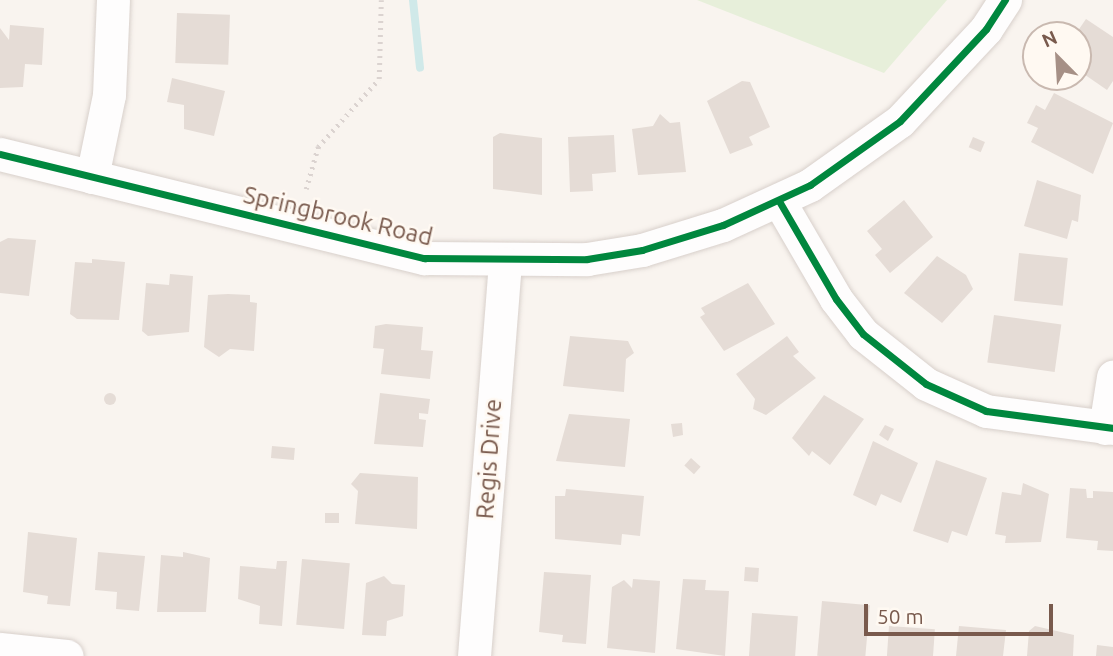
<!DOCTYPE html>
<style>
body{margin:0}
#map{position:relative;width:1113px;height:656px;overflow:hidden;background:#f9f4ef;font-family:Ubuntu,sans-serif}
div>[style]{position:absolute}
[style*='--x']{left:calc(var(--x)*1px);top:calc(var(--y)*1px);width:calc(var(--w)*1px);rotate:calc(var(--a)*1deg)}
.green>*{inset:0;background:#e7efda}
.stream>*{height:8px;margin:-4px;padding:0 4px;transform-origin:4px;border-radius:4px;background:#d0e9e9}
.building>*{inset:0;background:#e5dcd6;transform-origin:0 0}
.round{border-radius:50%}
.path>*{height:4.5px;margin-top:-2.25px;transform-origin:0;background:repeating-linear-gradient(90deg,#dbd3d0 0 2px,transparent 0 7px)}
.roads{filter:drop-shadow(0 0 2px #d8d0cb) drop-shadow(0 0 2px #d8d0cb)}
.minor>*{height:33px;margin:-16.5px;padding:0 16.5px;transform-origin:16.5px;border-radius:16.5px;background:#fefdfd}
.cycleway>*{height:7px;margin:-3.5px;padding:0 3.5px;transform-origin:3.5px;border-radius:3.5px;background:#00873e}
span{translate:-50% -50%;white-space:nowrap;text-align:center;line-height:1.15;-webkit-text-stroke:5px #fff9f2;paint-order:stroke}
.street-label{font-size:24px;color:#795a4d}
.north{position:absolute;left:1022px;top:21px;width:70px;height:70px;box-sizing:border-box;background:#fff9f2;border:2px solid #c9b9b0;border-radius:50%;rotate:336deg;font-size:19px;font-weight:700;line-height:28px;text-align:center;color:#795a4d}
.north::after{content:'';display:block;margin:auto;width:24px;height:32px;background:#a69086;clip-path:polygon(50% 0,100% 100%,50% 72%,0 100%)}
.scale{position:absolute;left:864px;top:604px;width:189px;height:32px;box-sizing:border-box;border:4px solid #795a4d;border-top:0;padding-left:9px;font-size:21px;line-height:24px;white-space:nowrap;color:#795a4d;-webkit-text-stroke:5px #fff9f2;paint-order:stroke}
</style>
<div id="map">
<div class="green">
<div style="clip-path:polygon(697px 0,947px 0,884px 73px)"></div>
</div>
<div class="stream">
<div style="--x:413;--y:0;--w:68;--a:84.1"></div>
</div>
<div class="building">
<div style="left:177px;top:13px;width:53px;height:50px;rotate:2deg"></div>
<div style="clip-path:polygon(1086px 19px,1113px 37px,1113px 81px,1107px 90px,1078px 70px,1075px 35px)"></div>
<div style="clip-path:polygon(10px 25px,44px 28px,42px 65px,25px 64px,23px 87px,0 88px,0 28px,9px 40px)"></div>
<div style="clip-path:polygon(172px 78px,225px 91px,214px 136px,184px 129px,184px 105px,167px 102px)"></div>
<div style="clip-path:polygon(742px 81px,750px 82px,770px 127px,749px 137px,753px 145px,730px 154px,707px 101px)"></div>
<div style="clip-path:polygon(1054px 93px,1113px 123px,1093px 174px,1031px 142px,1038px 128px,1027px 123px,1036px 105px,1045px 110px)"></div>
<div style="clip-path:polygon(660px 114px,670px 123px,680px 122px,686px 172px,638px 175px,632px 129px,653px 126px)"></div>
<div style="clip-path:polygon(500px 133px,542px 138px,542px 195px,493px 189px,493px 137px)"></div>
<div style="clip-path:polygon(614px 135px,616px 172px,592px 174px,593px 191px,570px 192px,568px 137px)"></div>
<div style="left:973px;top:137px;width:13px;height:11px;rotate:23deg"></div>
<div style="clip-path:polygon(1037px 180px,1081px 195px,1078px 222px,1072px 220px,1067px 239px,1024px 226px)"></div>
<div style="clip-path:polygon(904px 200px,933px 237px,890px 273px,875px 255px,882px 249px,867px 231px)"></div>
<div style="clip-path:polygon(8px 238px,36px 240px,29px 296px,0 293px,0 242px)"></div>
<div style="left:1019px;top:253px;width:49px;height:48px;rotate:6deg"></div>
<div style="clip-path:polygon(937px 256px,966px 275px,973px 289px,942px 323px,904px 293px)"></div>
<div style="clip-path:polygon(92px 259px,125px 262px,119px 320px,77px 319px,70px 314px,75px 262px,92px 263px)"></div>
<div style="clip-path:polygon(170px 274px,193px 276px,189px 332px,148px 336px,142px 331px,146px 283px,169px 285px)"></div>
<div style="clip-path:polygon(748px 283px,775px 324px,724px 351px,700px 317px,705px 314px,701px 308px)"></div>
<div style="clip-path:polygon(228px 294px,250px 295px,250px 302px,257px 303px,254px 351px,230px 349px,219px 357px,204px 347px,208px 295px)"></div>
<div style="left:994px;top:315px;width:68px;height:48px;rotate:8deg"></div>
<div style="clip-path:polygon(386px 324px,423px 327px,421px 350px,433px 351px,430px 379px,381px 374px,384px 349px,373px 348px,375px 326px)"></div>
<div style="clip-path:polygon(570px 336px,628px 341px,634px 353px,626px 359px,624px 392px,563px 386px)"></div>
<div style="clip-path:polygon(787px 336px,799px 352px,793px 356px,816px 378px,766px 415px,753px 409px,755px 399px,736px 374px)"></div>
<div class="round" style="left:104px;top:393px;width:12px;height:12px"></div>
<div style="clip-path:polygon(380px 393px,430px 399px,428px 414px,419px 413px,419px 419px,426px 420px,423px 447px,374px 444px)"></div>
<div style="clip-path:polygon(824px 395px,864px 419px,830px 465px,812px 451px,809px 456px,792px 438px)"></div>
<div style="clip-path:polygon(569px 414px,630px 419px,625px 467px,556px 461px)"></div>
<div style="clip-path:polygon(682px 423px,683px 435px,673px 437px,671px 424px)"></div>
<div style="clip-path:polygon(885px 425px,894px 429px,888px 441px,879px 435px)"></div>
<div style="clip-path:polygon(873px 441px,918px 463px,901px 503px,881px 494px,876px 506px,853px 495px)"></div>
<div style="left:272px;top:446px;width:23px;height:12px;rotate:5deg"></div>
<div style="left:691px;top:458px;width:13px;height:10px;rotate:42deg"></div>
<div style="clip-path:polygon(936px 460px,987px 478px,967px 536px,952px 531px,948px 543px,913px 531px)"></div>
<div style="clip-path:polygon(360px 473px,418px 477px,417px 529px,355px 524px,358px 491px,351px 484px)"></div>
<div style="clip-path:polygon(1023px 483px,1049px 494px,1041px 542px,1005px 543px,1006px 536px,995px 534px,1002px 492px,1021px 495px)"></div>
<div style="clip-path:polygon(1070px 488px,1086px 489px,1087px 498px,1093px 498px,1093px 491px,1113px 492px,1113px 551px,1097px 550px,1098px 541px,1066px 538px)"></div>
<div style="clip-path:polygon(566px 489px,644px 496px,640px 536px,622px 534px,621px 545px,555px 539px,555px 496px,565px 496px)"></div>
<div style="left:325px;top:513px;width:14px;height:10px"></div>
<div style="clip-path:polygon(28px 532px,77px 538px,70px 606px,47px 604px,48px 596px,23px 592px)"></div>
<div style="clip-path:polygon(98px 552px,145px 556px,139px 611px,116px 609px,117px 592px,95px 590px)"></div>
<div style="clip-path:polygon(183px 552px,210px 558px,206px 612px,157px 612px,161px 555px,183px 557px)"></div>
<div style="left:302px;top:559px;width:48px;height:66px;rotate:5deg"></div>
<div style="clip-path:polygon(277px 561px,287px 561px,282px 626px,259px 624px,260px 606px,238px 599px,240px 566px,276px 569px)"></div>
<div style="left:745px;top:567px;width:14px;height:14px;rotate:4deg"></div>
<div style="clip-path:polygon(544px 572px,591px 575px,586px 644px,562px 642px,563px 635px,539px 632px)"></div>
<div style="clip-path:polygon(384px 576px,392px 584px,405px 585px,403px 616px,387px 621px,386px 636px,362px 635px,366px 583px)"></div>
<div style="clip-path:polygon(633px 579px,660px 581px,655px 653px,607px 648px,612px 587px,624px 580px,632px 588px)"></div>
<div style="clip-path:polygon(683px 579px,706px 580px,705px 590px,729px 591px,725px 656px,676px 649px)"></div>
<div style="left:822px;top:601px;width:48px;height:55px;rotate:5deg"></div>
<div style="left:752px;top:613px;width:46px;height:43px;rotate:4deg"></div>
<div style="left:889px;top:626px;width:46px;height:30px;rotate:4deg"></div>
<div style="clip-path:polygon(959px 626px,1006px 630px,1003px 656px,956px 656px)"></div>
<div style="clip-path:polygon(1035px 626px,1074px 635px,1073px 656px,1027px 656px,1029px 631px)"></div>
<div style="clip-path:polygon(1097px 645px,1113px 647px,1113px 656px,1096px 656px)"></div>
</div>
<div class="path">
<div style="--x:306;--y:189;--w:44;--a:-74.1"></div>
<div style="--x:318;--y:147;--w:91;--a:-48.1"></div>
<div style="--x:379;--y:79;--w:79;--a:-88.5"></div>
</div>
<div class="roads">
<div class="minor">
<div style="--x:0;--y:154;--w:437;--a:13.8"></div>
<div style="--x:424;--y:258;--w:163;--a:0.4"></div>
<div style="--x:587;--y:259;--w:56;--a:-9.3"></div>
<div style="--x:642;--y:250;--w:85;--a:-17.2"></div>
<div style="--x:723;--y:225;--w:96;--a:-24.7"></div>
<div style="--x:810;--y:185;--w:110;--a:-35.4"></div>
<div style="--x:900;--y:121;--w:126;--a:-46.9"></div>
<div style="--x:986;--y:29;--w:35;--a:-57"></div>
<div style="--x:92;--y:177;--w:84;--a:-78.3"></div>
<div style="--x:109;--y:95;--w:95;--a:-87.6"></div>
<div style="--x:779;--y:201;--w:113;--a:59.8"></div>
<div style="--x:836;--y:299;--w:44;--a:52.4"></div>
<div style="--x:863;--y:334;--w:80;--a:38.4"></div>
<div style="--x:926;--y:384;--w:66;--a:24.2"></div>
<div style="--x:986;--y:411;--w:128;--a:7.6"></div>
<div style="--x:1105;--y:428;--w:52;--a:-81.1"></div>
<div style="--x:0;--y:649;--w:67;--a:6"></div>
<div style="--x:474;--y:656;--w:394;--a:-85.5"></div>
</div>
</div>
<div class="cycleway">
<div style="--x:0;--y:154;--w:437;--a:13.8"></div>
<div style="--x:424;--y:258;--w:163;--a:0.4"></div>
<div style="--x:587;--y:259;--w:56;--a:-9.3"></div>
<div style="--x:642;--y:250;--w:85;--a:-17.2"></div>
<div style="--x:723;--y:225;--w:96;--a:-24.7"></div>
<div style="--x:810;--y:185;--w:110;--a:-35.4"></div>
<div style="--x:900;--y:121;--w:126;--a:-46.9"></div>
<div style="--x:986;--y:29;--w:35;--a:-57"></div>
<div style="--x:779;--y:201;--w:113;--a:59.8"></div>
<div style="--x:836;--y:299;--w:44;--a:52.4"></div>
<div style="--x:863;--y:334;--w:80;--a:38.4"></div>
<div style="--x:926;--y:384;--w:66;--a:24.2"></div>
<div style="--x:986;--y:411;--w:128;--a:7.6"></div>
</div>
<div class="street-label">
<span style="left:338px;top:216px;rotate:13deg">Springbrook Road</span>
<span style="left:489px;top:459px;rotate:-86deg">Regis Drive</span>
</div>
<div class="north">N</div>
<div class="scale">50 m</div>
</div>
